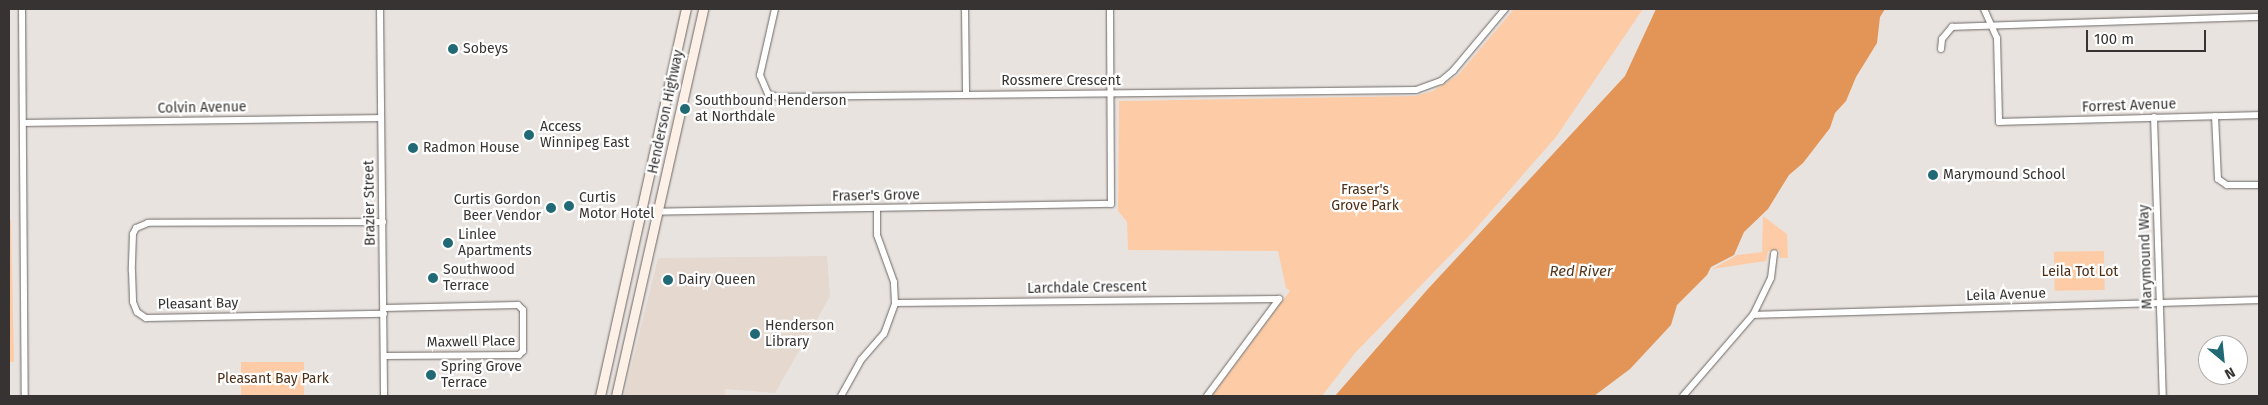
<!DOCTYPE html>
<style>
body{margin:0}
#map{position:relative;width:2268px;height:405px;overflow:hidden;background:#e9e3e0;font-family:"Fira Sans",sans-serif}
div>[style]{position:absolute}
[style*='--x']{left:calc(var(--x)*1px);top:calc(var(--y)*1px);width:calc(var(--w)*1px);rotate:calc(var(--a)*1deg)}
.built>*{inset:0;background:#e4d8cf}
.green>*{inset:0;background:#fdcca6;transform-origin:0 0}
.water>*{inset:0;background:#e29556}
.roads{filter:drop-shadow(0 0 1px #6c6864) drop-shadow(0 0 1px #6c6864)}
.street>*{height:6px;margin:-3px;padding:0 3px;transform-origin:3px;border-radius:3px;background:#fff}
.secondary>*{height:9px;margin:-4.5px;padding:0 4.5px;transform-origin:4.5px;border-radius:4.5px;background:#fcf0e7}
.dots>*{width:14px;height:14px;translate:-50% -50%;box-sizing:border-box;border:2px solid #fff;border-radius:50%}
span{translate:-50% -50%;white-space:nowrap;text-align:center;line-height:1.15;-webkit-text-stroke:4.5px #fff;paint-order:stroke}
.poi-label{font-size:14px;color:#363332}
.left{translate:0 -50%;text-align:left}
.right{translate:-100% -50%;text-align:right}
.street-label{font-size:14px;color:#363332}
.park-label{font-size:14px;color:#4e2e14}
.water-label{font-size:15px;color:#57371c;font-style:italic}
.frame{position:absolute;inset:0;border:10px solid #363332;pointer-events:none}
.north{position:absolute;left:2198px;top:335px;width:50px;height:50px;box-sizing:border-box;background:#fff;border:1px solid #afadad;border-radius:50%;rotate:152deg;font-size:14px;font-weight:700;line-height:20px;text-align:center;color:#363332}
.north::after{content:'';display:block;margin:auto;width:18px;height:22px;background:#216a75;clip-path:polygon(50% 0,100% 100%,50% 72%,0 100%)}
.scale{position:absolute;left:2086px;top:30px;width:120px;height:22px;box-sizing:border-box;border:2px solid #363332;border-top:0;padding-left:6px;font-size:15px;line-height:18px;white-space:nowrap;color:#363332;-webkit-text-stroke:4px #fff;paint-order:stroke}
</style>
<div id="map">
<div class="built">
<div style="clip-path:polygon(827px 256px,830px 296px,775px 393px,725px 389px,725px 396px,624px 396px,658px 258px)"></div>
</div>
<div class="green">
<div style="clip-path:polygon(1514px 9px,1643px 9px,1556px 137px,1472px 233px,1355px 353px,1322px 396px,1212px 396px,1290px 291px,1286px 288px,1278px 251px,1128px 250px,1127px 222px,1118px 211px,1119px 101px,1415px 96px,1433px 91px,1458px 75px)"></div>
<div style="clip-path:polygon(1763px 216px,1787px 234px,1788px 258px,1780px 258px,1779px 250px,1768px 251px,1766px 261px,1712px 269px,1737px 255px,1762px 252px)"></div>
<div style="clip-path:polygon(9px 220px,11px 220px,14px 362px,9px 362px)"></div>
<div style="left:2104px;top:251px;width:39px;height:50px;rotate:89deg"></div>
<div style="left:241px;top:362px;width:63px;height:34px"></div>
</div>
<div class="water">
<div style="clip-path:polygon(1656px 9px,1885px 9px,1880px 17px,1877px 43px,1856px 77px,1846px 101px,1835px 113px,1830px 128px,1803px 163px,1789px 175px,1768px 209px,1744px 232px,1734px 255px,1711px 267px,1707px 275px,1677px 305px,1671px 325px,1630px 369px,1594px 396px,1335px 396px,1427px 290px,1625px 76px)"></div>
</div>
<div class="roads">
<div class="street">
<div style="--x:22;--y:9;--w:387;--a:89.6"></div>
<div style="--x:380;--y:9;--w:387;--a:89.4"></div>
<div style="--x:775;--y:9;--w:68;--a:102.8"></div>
<div style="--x:760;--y:75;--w:21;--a:67"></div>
<div style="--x:768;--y:94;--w:10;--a:17"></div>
<div style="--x:778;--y:97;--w:638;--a:-0.63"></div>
<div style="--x:1416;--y:90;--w:27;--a:-20"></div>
<div style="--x:1441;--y:81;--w:16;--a:-40"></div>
<div style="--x:1453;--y:71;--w:81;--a:-50"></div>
<div style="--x:965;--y:9;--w:85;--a:89.3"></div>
<div style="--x:1984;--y:9;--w:32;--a:66"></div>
<div style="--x:1997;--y:38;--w:84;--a:88.6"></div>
<div style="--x:1999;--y:122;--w:260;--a:-1.5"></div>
<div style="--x:1941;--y:49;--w:10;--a:-84"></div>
<div style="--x:1942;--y:39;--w:16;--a:-50"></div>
<div style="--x:1952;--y:27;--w:307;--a:-1.9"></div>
<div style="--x:2215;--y:116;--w:63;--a:87.3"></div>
<div style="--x:2218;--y:179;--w:11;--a:34"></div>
<div style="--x:2227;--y:185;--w:32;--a:0"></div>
<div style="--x:2154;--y:117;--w:279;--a:88.2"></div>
<div style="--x:23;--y:123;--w:358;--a:-0.8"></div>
<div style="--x:641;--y:212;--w:470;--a:-1"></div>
<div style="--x:1111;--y:204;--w:195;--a:-90.3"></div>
<div style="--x:383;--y:222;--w:235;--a:179.8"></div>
<div style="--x:148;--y:223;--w:13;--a:157"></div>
<div style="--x:136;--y:228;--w:7;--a:117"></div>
<div style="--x:133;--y:234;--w:37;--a:92"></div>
<div style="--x:132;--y:271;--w:31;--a:88"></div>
<div style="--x:133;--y:302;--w:11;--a:68"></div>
<div style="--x:137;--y:312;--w:11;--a:34"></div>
<div style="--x:146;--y:318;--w:238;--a:-1"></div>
<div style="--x:895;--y:303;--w:384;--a:-0.6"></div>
<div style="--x:384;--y:308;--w:134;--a:-1.3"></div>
<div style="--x:518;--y:305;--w:7;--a:45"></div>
<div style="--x:523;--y:310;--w:41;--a:90"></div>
<div style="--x:523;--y:351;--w:6;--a:135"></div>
<div style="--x:519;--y:355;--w:135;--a:179.6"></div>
<div style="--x:1753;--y:315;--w:506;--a:-1.7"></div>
<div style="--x:841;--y:396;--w:41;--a:-60.9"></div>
<div style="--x:861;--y:360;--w:35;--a:-49"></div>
<div style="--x:884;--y:334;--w:33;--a:-70"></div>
<div style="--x:895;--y:303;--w:21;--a:-93"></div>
<div style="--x:894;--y:282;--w:50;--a:-109.9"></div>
<div style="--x:877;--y:235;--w:26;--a:-90"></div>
<div style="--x:1207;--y:396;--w:121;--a:-53.4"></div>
<div style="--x:1683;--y:396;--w:107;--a:-49.2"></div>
<div style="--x:1753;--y:315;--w:41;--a:-64.1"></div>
<div style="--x:1771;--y:278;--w:25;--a:-83"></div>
</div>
<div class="secondary">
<div style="--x:600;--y:396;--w:396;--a:-77.5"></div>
<div style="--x:616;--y:396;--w:397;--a:-77.3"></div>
</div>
</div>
<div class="dots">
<div style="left:453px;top:49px;background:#216a75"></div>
<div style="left:685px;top:109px;background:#216a75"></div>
<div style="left:529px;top:135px;background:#216a75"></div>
<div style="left:413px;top:148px;background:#216a75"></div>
<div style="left:1933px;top:175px;background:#216a75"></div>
<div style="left:569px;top:206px;background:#216a75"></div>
<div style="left:551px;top:208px;background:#216a75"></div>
<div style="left:448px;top:243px;background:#216a75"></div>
<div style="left:433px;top:278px;background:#216a75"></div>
<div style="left:668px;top:280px;background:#216a75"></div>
<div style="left:755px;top:334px;background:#216a75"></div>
<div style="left:431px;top:375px;background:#216a75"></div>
</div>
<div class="poi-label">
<span class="left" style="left:463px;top:49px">Sobeys</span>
<span class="left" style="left:695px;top:109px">Southbound Henderson<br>at Northdale</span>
<span class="left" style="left:540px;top:135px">Access<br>Winnipeg East</span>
<span class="left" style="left:423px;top:148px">Radmon House</span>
<span class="left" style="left:1943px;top:175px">Marymound School</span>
<span class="left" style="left:579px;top:206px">Curtis<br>Motor Hotel</span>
<span class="right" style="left:541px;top:208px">Curtis Gordon<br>Beer Vendor</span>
<span class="left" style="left:458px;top:243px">Linlee<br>Apartments</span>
<span class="left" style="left:443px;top:278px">Southwood<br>Terrace</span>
<span class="left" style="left:678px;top:280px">Dairy Queen</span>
<span class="left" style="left:765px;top:334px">Henderson<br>Library</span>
<span class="left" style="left:441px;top:375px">Spring Grove<br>Terrace</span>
</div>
<div class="street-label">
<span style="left:1061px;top:81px">Rossmere Crescent</span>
<span style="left:2129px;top:106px;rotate:-2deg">Forrest Avenue</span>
<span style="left:202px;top:108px;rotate:-1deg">Colvin Avenue</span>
<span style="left:666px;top:112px;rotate:-78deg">Henderson Highway</span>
<span style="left:876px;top:196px;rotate:-1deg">Fraser's Grove</span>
<span style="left:370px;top:203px;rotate:-91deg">Brazier Street</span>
<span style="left:2146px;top:257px;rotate:-92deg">Marymound Way</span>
<span style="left:1087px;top:288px;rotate:-1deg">Larchdale Crescent</span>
<span style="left:2006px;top:295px;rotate:-2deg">Leila Avenue</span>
<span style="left:198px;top:304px;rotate:-1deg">Pleasant Bay</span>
<span style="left:471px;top:342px;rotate:-1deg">Maxwell Place</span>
</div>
<div class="park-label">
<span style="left:1365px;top:198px">Fraser's<br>Grove Park</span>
<span style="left:2080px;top:272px">Leila Tot Lot</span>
<span style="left:273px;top:379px">Pleasant Bay Park</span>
</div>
<div class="water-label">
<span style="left:1581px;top:272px">Red River</span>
</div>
<div class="frame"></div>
<div class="north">N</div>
<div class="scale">100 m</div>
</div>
